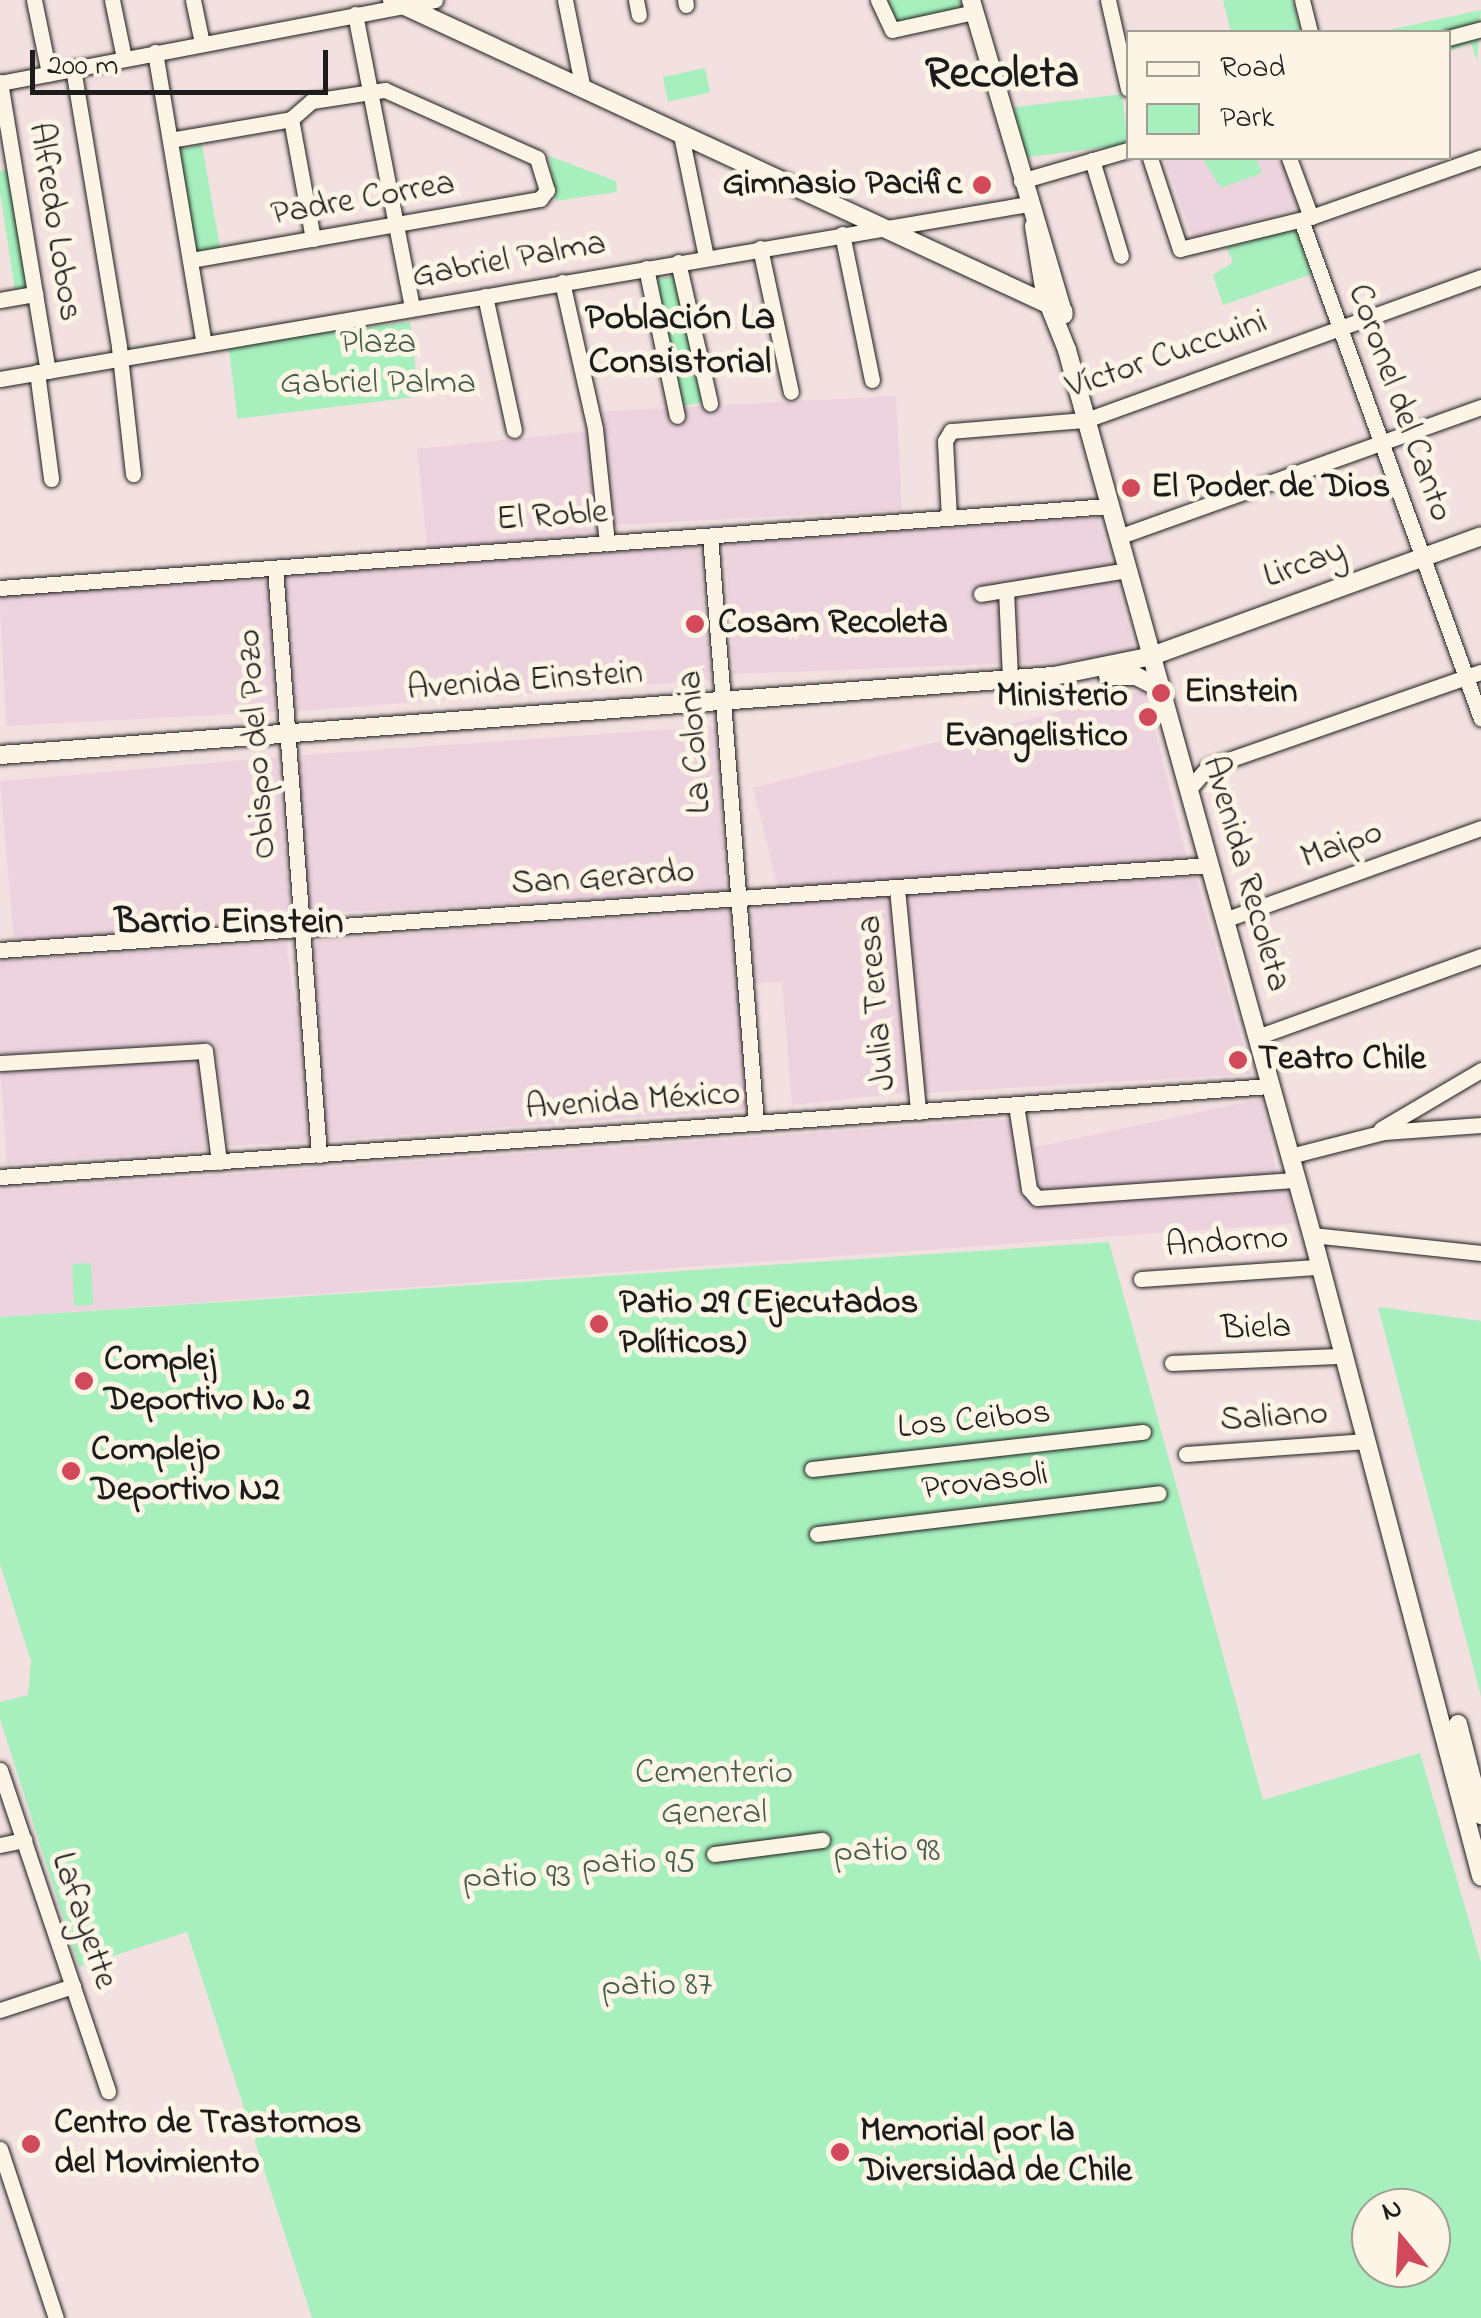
<!DOCTYPE html>
<meta charset="utf-8">
<style>
body{margin:0}
#map{position:relative;width:1481px;height:2318px;overflow:hidden;background:#f3e1e1;font-family:"Indie Flower",sans-serif}
div>[style]{position:absolute}
[style*='--x']{left:calc(var(--x)*1px);top:calc(var(--y)*1px);width:calc(var(--w)*1px);rotate:calc(var(--a)*1deg)}
.built>*{inset:0;background:#edd3de;transform-origin:0 0}
.green>*{inset:0;background:#a7f0be;transform-origin:0 0}
.roads{filter:drop-shadow(0 0 2px #1c1c1c) drop-shadow(0 0 2px #1c1c1c)}
.minor>*{height:15px;margin:-7.5px;padding:0 7.5px;transform-origin:7.5px;border-radius:7.5px;background:#fcf5e5}
.major>*{height:18px;margin:-9px;padding:0 9px;transform-origin:9px;border-radius:9px;background:#fcf5e5}
.dots>*{width:28px;height:28px;translate:-50% -50%;box-sizing:border-box;border:5px solid #fcf5e5;border-radius:50%}
span{translate:-50% -50%;white-space:nowrap;text-align:center;line-height:1.15;-webkit-text-stroke:10px #fcf5e5;paint-order:stroke}
.poi-label{font-size:35px;color:#1c1c1c;font-weight:700}
.right{translate:-100% -50%;text-align:right}
.left{translate:0 -50%;text-align:left}
.street-label{font-size:35px;color:#1c1c1c}
.park-label{font-size:35px;color:#465c4d}
.neighbourhood-label{font-size:38px;color:#1c1c1c;font-weight:700}
.district-label{font-size:45px;color:#1c1c1c;font-weight:700}
.legend{position:absolute;left:1126px;top:30px;width:325px;height:130px;box-sizing:border-box;background:#fcf5e5;border:2px solid #a29e95;margin:0;padding:12px 18px;list-style:none;font-size:30px;color:#1c1c1c}
.legend li{display:flex;align-items:center;gap:20px;height:50px}
.legend b{width:50px;border:2px solid #a29e95}
.north{position:absolute;left:1351px;top:2188px;width:100px;height:100px;box-sizing:border-box;background:#fcf5e5;border:2px solid #a29e95;border-radius:50%;rotate:342deg;font-size:28px;font-weight:700;line-height:40px;text-align:center;color:#1c1c1c}
.north::after{content:'';display:block;margin:auto;width:35px;height:45px;background:#d1495b;clip-path:polygon(50% 0,100% 100%,50% 72%,0 100%)}
.scale{position:absolute;left:30px;top:50px;width:298px;height:45px;box-sizing:border-box;border:5px solid #1c1c1c;border-top:0;padding-left:12px;font-size:30px;line-height:35px;white-space:nowrap;color:#1c1c1c;-webkit-text-stroke:8px #fcf5e5;paint-order:stroke}
</style>
<div id="map">
<div class="built">
<div style="clip-path:polygon(1164px 158px,1285px 158px,1303px 206px,1193px 238px)"></div>
<div style="left:896px;top:396px;width:114px;height:293px;rotate:87deg"></div>
<div style="left:589px;top:431px;width:102px;height:173px;rotate:84deg"></div>
<div style="clip-path:polygon(1098px 517px,1135px 652px,1096px 660px,734px 674px,725px 544px)"></div>
<div style="clip-path:polygon(699px 546px,710px 680px,298px 711px,293px 706px,284px 577px)"></div>
<div style="left:269px;top:580px;width:132px;height:270px;rotate:87deg"></div>
<div style="left:1145px;top:690px;width:171px;height:404px;rotate:76deg"></div>
<div style="clip-path:polygon(717px 726px,725px 891px,309px 914px,296px 762px,303px 755px)"></div>
<div style="left:277px;top:757px;width:162px;height:278px;rotate:85deg"></div>
<div style="clip-path:polygon(1196px 877px,1251px 1074px,922px 1093px,904px 898px)"></div>
<div style="clip-path:polygon(891px 899px,911px 1092px,792px 1105px,782px 982px,754px 983px,750px 914px,757px 908px)"></div>
<div style="clip-path:polygon(730px 910px,748px 1104px,742px 1110px,332px 1140px,325px 1134px,314px 941px)"></div>
<div style="clip-path:polygon(286px 942px,295px 1005px,300px 1006px,308px 1141px,228px 1146px,215px 1041px,0 1054px,0 961px)"></div>
<div style="left:200px;top:1059px;width:91px;height:200px;rotate:86deg"></div>
<div style="left:1261px;top:1099px;width:77px;height:234px;rotate:78deg"></div>
<div style="clip-path:polygon(1010px 1119px,1032px 1204px,1285px 1185px,1296px 1223px,0 1317px,0 1191px)"></div>
</div>
<div class="green">
<div style="clip-path:polygon(885px 0,960px 0,963px 11px,897px 26px)"></div>
<div style="clip-path:polygon(1223px 0,1293px 0,1301px 32px,1231px 32px)"></div>
<div style="clip-path:polygon(1481px 10px,1477px 61px,1471px 43px,1449px 51px,1448px 32px,1379px 32px)"></div>
<div style="left:705px;top:68px;width:25px;height:43px;rotate:78deg"></div>
<div style="left:1122px;top:94px;width:51px;height:109px;rotate:83deg"></div>
<div style="left:202px;top:145px;width:108px;height:25px;rotate:80deg"></div>
<div style="clip-path:polygon(549px 156px,616px 181px,617px 192px,556px 201px)"></div>
<div style="clip-path:polygon(1202px 158px,1256px 158px,1262px 173px,1221px 188px)"></div>
<div style="clip-path:polygon(9px 169px,29px 288px,15px 290px,0 192px,0 171px)"></div>
<div style="clip-path:polygon(1289px 230px,1297px 232px,1312px 274px,1223px 305px,1213px 275px,1233px 262px,1226px 247px)"></div>
<div style="left:679px;top:275px;width:129px;height:25px;rotate:78deg"></div>
<div style="left:410px;top:322px;width:75px;height:183px;rotate:83deg"></div>
<div style="clip-path:polygon(evenodd,1109px 1242px,1263px 1800px,1420px 1753px,1481px 1962px,1481px 2318px,312px 2318px,187px 1932px,79px 1967px,0 1719px,0 1702px,28px 1695px,31px 1661px,0 1564px,0 1317px,1109px 1242px,1371px 2208px,1431px 2208px,1431px 2268px,1371px 2268px,1371px 2208px)"></div>
<div style="left:91px;top:1263px;width:42px;height:19px;rotate:87deg"></div>
<div style="clip-path:polygon(1378px 1307px,1481px 1321px,1481px 1697px,1473px 1666px)"></div>
</div>
<div class="roads">
<div class="minor">
<div style="--x:34;--y:0;--w:75;--a:78.4"></div>
<div style="--x:112;--y:0;--w:59;--a:78.3"></div>
<div style="--x:193;--y:0;--w:44;--a:78.2"></div>
<div style="--x:565;--y:0;--w:91;--a:78.6"></div>
<div style="--x:636;--y:0;--w:15;--a:79"></div>
<div style="--x:685;--y:0;--w:5;--a:79"></div>
<div style="--x:878;--y:0;--w:33;--a:65"></div>
<div style="--x:892;--y:30;--w:84;--a:-12.4"></div>
<div style="--x:1108;--y:0;--w:91;--a:77.3"></div>
<div style="--x:1302;--y:0;--w:33;--a:76"></div>
<div style="--x:355;--y:14;--w:299;--a:79"></div>
<div style="--x:1448;--y:38;--w:34;--a:-15"></div>
<div style="--x:155;--y:52;--w:296;--a:80.5"></div>
<div style="--x:73;--y:68;--w:283;--a:80.6"></div>
<div style="--x:119;--y:347;--w:128;--a:83.7"></div>
<div style="--x:0;--y:82;--w:293;--a:80.6"></div>
<div style="--x:0;--y:83;--w:443;--a:-10.8"></div>
<div style="--x:291;--y:119;--w:122;--a:79.6"></div>
<div style="--x:681;--y:135;--w:125;--a:78.4"></div>
<div style="--x:170;--y:140;--w:123;--a:-9.8"></div>
<div style="--x:291;--y:119;--w:28;--a:-41"></div>
<div style="--x:312;--y:101;--w:74;--a:-8.6"></div>
<div style="--x:385;--y:90;--w:167;--a:24.1"></div>
<div style="--x:537;--y:158;--w:34;--a:73"></div>
<div style="--x:547;--y:190;--w:11;--a:128"></div>
<div style="--x:540;--y:199;--w:355;--a:170.1"></div>
<div style="--x:1150;--y:158;--w:96;--a:71.8"></div>
<div style="--x:1180;--y:249;--w:135;--a:-13.7"></div>
<div style="--x:1311;--y:217;--w:180;--a:-19.4"></div>
<div style="--x:1289;--y:158;--w:63;--a:69.6"></div>
<div style="--x:1092;--y:160;--w:100;--a:73.2"></div>
<div style="--x:1021;--y:181;--w:111;--a:-16.2"></div>
<div style="--x:1301;--y:220;--w:530;--a:70.16"></div>
<div style="--x:842;--y:234;--w:149;--a:78.4"></div>
<div style="--x:760;--y:248;--w:147;--a:77.9"></div>
<div style="--x:678;--y:262;--w:145;--a:77.2"></div>
<div style="--x:646;--y:268;--w:151;--a:78.2"></div>
<div style="--x:562;--y:282;--w:151;--a:77.3"></div>
<div style="--x:595;--y:429;--w:115;--a:84"></div>
<div style="--x:485;--y:296;--w:137;--a:77.8"></div>
<div style="--x:0;--y:300;--w:36;--a:-10"></div>
<div style="--x:37;--y:372;--w:108;--a:82.5"></div>
<div style="--x:0;--y:379;--w:1043;--a:-9.66"></div>
<div style="--x:949;--y:518;--w:77;--a:-93"></div>
<div style="--x:945;--y:441;--w:12;--a:-59"></div>
<div style="--x:951;--y:431;--w:135;--a:-4.7"></div>
<div style="--x:1086;--y:420;--w:420;--a:-19.9"></div>
<div style="--x:710;--y:536;--w:589;--a:85.52"></div>
<div style="--x:1118;--y:537;--w:386;--a:-19.7"></div>
<div style="--x:275;--y:568;--w:589;--a:85.71"></div>
<div style="--x:0;--y:588;--w:1112;--a:-4.23"></div>
<div style="--x:1006;--y:590;--w:89;--a:87.4"></div>
<div style="--x:981;--y:594;--w:148;--a:-9.3"></div>
<div style="--x:1188;--y:790;--w:30;--a:-49"></div>
<div style="--x:1208;--y:767;--w:289;--a:-19.2"></div>
<div style="--x:897;--y:888;--w:225;--a:84.6"></div>
<div style="--x:1224;--y:920;--w:273;--a:-19.7"></div>
<div style="--x:0;--y:950;--w:1212;--a:-4.02"></div>
<div style="--x:1257;--y:1037;--w:238;--a:-19.9"></div>
<div style="--x:0;--y:1063;--w:205;--a:-3.4"></div>
<div style="--x:205;--y:1051;--w:112;--a:82.8"></div>
<div style="--x:1016;--y:1105;--w:85;--a:81.2"></div>
<div style="--x:1029;--y:1189;--w:12;--a:48"></div>
<div style="--x:1037;--y:1198;--w:261;--a:-4"></div>
<div style="--x:1381;--y:1129;--w:116;--a:-30.5"></div>
<div style="--x:1290;--y:1156;--w:97;--a:-14.3"></div>
<div style="--x:1384;--y:1132;--w:97;--a:-4.1"></div>
<div style="--x:0;--y:1177;--w:1273;--a:-4.1"></div>
<div style="--x:1312;--y:1235;--w:170;--a:6.1"></div>
<div style="--x:1141;--y:1279;--w:175;--a:-3.9"></div>
<div style="--x:1172;--y:1363;--w:170;--a:-2.4"></div>
<div style="--x:1186;--y:1454;--w:181;--a:-4.1"></div>
<div style="--x:812;--y:1469;--w:333;--a:-6.4"></div>
<div style="--x:817;--y:1534;--w:344;--a:-6.8"></div>
<div style="--x:0;--y:1770;--w:339;--a:71.4"></div>
<div style="--x:0;--y:1845;--w:25;--a:-12"></div>
<div style="--x:714;--y:1854;--w:109;--a:-7.4"></div>
<div style="--x:0;--y:2010;--w:77;--a:-18.2"></div>
<div style="--x:0;--y:2149;--w:178;--a:71.7"></div>
</div>
<div class="major">
<div style="--x:392;--y:0;--w:740;--a:24.87"></div>
<div style="--x:971;--y:0;--w:328;--a:73.6"></div>
<div style="--x:1034;--y:226;--w:70;--a:80.9"></div>
<div style="--x:1045;--y:295;--w:59;--a:68.2"></div>
<div style="--x:1067;--y:350;--w:926;--a:74.52"></div>
<div style="--x:1314;--y:1242;--w:656;--a:75.24"></div>
<div style="--x:1108;--y:676;--w:28;--a:0"></div>
<div style="--x:1136;--y:676;--w:27;--a:27"></div>
<div style="--x:0;--y:755;--w:1057;--a:-4.29"></div>
<div style="--x:1054;--y:676;--w:100;--a:-11.5"></div>
<div style="--x:1152;--y:656;--w:350;--a:-20"></div>
<div style="--x:1458;--y:1724;--w:94;--a:75.8"></div>
</div>
</div>
<div class="dots">
<div style="left:982px;top:185px;background:#d1495b"></div>
<div style="left:1131px;top:488px;background:#d1495b"></div>
<div style="left:695px;top:624px;background:#d1495b"></div>
<div style="left:1161px;top:693px;background:#d1495b"></div>
<div style="left:1148px;top:717px;background:#d1495b"></div>
<div style="left:1238px;top:1060px;background:#d1495b"></div>
<div style="left:599px;top:1324px;background:#d1495b"></div>
<div style="left:84px;top:1381px;background:#d1495b"></div>
<div style="left:71px;top:1471px;background:#d1495b"></div>
<div style="left:31px;top:2144px;background:#d1495b"></div>
<div style="left:840px;top:2152px;background:#d1495b"></div>
</div>
<div class="poi-label">
<span class="right" style="left:962px;top:185px">Gimnasio Pacific</span>
<span class="left" style="left:1151px;top:488px">El Poder de Dios</span>
<span class="left" style="left:718px;top:624px">Cosam Recoleta</span>
<span class="left" style="left:1184px;top:693px">Einstein</span>
<span class="right" style="left:1128px;top:717px">Ministerio<br>Evangelistico</span>
<span class="left" style="left:1258px;top:1060px">Teatro Chile</span>
<span class="left" style="left:619px;top:1324px">Patio 29 (Ejecutados<br>Políticos)</span>
<span class="left" style="left:104px;top:1381px">Complej<br>Deportivo Nº 2</span>
<span class="left" style="left:91px;top:1471px">Complejo<br>Deportivo N2</span>
<span class="left" style="left:54px;top:2144px">Centro de Trastornos<br>del Movimiento</span>
<span class="left" style="left:860px;top:2152px">Memorial por la<br>Diversidad de Chile</span>
</div>
<div class="street-label">
<span style="left:363px;top:200px;rotate:-10deg">Padre Correa</span>
<span style="left:54px;top:222px;rotate:81deg">Alfredo Lobos</span>
<span style="left:509px;top:261px;rotate:-10deg">Gabriel Palma</span>
<span style="left:1167px;top:356px;rotate:-19deg">Víctor Cuccuini</span>
<span style="left:1399px;top:403px;rotate:70deg">Coronel del Canto</span>
<span style="left:552px;top:517px;rotate:-4deg">El Roble</span>
<span style="left:1305px;top:565px;rotate:-20deg">Lircay</span>
<span style="left:525px;top:682px;rotate:-4deg">Avenida Einstein</span>
<span style="left:696px;top:742px;rotate:-94deg">La Colonia</span>
<span style="left:258px;top:744px;rotate:-94deg">Obispo del Pozo</span>
<span style="left:1342px;top:846px;rotate:-20deg">Maipo</span>
<span style="left:1245px;top:874px;rotate:74deg">Avenida Recoleta</span>
<span style="left:603px;top:879px;rotate:-4deg">San Gerardo</span>
<span style="left:878px;top:1003px;rotate:-95deg">Julia Teresa</span>
<span style="left:633px;top:1102px;rotate:-4deg">Avenida México</span>
<span style="left:1227px;top:1243px;rotate:-4deg">Andorno</span>
<span style="left:1256px;top:1329px;rotate:-2deg">Biela</span>
<span style="left:1274px;top:1418px;rotate:-4deg">Saliano</span>
<span style="left:974px;top:1421px;rotate:-6deg">Los Ceibos</span>
<span style="left:985px;top:1483px;rotate:-7deg">Provasoli</span>
<span style="left:83px;top:1921px;rotate:71deg">Lafayette</span>
</div>
<div class="park-label">
<span style="left:378px;top:364px">Plaza<br>Gabriel Palma</span>
<span style="left:714px;top:1794px">Cementerio<br>General</span>
<span style="left:887px;top:1852px">patio 98</span>
<span style="left:639px;top:1864px">patio 95</span>
<span style="left:517px;top:1878px">patio 93</span>
<span style="left:657px;top:1986px">patio 87</span>
</div>
<div class="neighbourhood-label">
<span style="left:680px;top:342px">Población La<br>Consistorial</span>
<span style="left:229px;top:924px">Barrio Einstein</span>
</div>
<div class="district-label">
<span style="left:1002px;top:76px">Recoleta</span>
</div>
<ul class="legend">
<li><b style="height:12px;background:#fcf5e5"></b>Road</li>
<li><b style="height:28px;background:#a7f0be"></b>Park</li>
</ul>
<div class="north">N</div>
<div class="scale">200 m</div>
</div>
